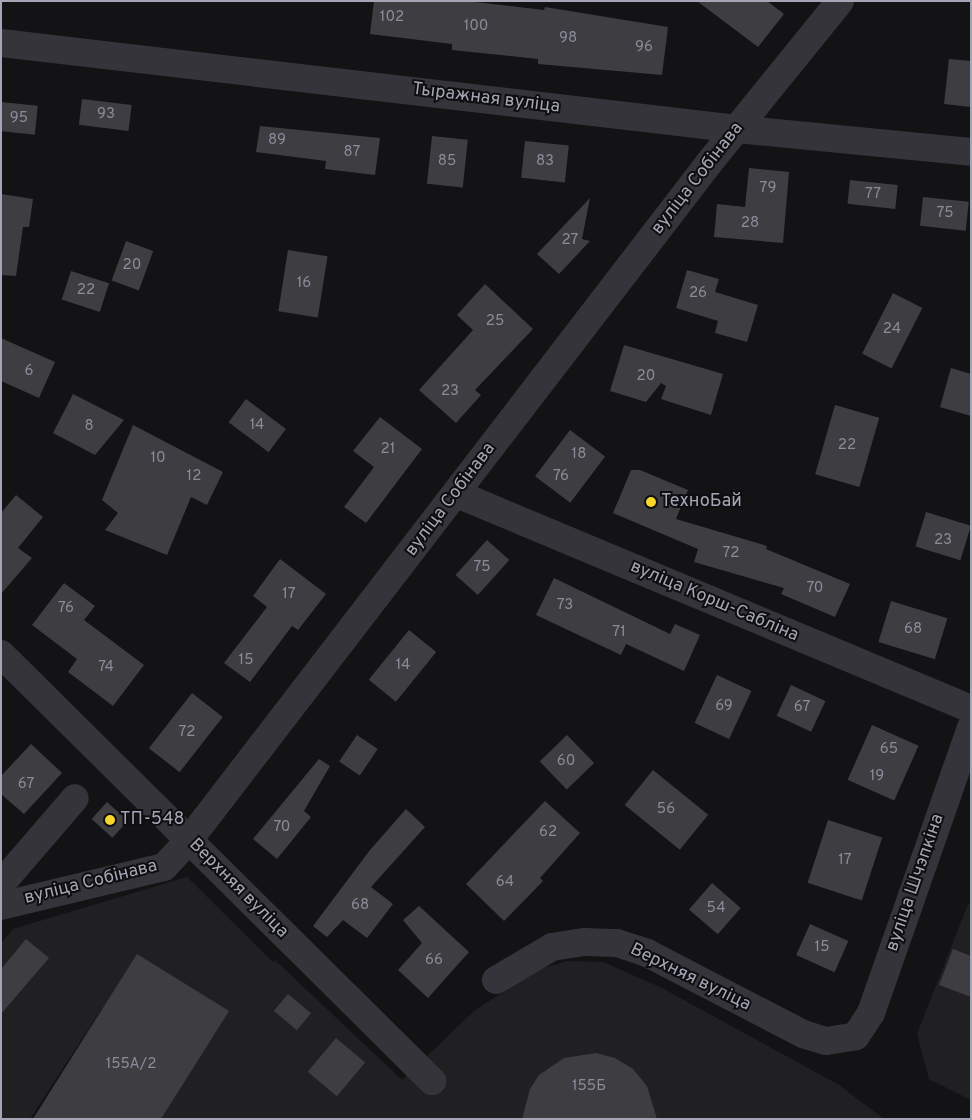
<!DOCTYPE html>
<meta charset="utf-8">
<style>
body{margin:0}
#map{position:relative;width:972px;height:1120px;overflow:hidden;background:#131315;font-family:Overpass,sans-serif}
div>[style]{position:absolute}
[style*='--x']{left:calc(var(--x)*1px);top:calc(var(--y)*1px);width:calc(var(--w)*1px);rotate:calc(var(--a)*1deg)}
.built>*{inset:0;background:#201f22}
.building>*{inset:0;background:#3e3d42;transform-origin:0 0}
.street>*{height:28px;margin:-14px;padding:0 14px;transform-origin:14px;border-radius:14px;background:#34343a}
.dots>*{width:14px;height:14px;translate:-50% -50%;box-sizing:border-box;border:2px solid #0e0e10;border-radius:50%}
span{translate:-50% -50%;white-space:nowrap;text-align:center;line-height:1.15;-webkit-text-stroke:4px #0e0e10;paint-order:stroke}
.number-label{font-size:15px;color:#8a8c99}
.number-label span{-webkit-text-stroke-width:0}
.street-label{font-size:18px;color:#a4a6b6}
.poi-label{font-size:18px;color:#a4a6b6}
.left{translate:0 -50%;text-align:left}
.frame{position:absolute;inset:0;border:2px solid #a4a6b6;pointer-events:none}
</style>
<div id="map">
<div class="built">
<div style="clip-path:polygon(187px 877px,273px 962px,275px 960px,402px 1080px,474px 1011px,537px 970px,568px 961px,603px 962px,662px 988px,839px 1085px,884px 1119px,33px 1119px,104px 1005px,30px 1119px,1px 1119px,1px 943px,13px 929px)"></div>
<div style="clip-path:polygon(968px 904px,971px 905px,971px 1100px,929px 1079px,917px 1034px)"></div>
</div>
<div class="building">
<div style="clip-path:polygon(374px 1px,466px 1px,544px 10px,545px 7px,668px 27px,662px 75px,538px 64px,538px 59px,452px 50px,452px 44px,370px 34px)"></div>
<div style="clip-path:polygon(697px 1px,767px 1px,784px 14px,758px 47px)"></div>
<div style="clip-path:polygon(949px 59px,971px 61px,971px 107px,944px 104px)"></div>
<div style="left:82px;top:99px;width:50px;height:26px;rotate:7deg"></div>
<div style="left:1px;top:102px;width:37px;height:29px;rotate:6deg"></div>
<div style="clip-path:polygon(260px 126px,380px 138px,375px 175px,325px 169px,326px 161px,256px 152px)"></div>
<div style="left:432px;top:136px;width:36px;height:48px;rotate:6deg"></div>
<div style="left:525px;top:141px;width:44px;height:37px;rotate:6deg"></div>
<div style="clip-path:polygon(749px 168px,789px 172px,783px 243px,714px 237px,717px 204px,745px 207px)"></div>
<div style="left:850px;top:180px;width:48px;height:24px;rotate:6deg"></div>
<div style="clip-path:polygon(1px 194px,33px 199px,29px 227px,23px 227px,16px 276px,1px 275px)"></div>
<div style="left:923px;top:197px;width:46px;height:29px;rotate:6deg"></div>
<div style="clip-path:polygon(590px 198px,582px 239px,590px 241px,559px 274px,537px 254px)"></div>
<div style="left:126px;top:241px;width:29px;height:42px;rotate:20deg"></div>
<div style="left:288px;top:250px;width:40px;height:62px;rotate:9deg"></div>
<div style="clip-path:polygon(687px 270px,719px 279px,715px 292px,758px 305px,747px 342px,715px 333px,718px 321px,676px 308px)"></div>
<div style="left:71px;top:271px;width:40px;height:30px;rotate:18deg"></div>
<div style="clip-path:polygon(485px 284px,533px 329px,475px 390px,481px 395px,456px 423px,419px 390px,473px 330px,457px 315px)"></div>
<div style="left:893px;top:293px;width:33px;height:68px;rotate:27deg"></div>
<div style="clip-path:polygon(1px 338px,55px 362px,39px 398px,1px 381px)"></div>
<div style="clip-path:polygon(624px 345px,723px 374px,711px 415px,661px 399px,666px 386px,661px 383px,646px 402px,610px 391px)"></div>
<div style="clip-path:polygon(951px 368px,971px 374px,971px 416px,940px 407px)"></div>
<div style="clip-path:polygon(73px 394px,124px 420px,95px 455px,53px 433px)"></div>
<div style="left:246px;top:399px;width:50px;height:29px;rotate:37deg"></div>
<div style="left:835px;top:405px;width:46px;height:72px;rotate:16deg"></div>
<div style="clip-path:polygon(380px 417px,422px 449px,366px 523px,344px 507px,374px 467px,353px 451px)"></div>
<div style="clip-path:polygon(133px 425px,223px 472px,207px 505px,191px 497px,167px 555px,105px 530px,118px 513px,102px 500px)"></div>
<div style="left:570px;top:430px;width:44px;height:58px;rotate:37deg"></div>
<div style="clip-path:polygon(631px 470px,640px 470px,688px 490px,676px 519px,767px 546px,766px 549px,850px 584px,835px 617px,781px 594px,784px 588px,694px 562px,698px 549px,613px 513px)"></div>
<div style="clip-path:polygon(16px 495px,43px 517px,18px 548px,32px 558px,1px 594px,1px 513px)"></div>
<div style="left:926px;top:512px;width:47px;height:36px;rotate:17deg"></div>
<div style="left:487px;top:540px;width:30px;height:47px;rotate:42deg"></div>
<div style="clip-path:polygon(280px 559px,326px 594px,298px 630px,292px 626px,250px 682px,224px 663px,267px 607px,253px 596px)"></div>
<div style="clip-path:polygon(554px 578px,670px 634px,675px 624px,700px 635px,684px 671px,626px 644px,621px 655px,536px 615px)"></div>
<div style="clip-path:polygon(64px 583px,95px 606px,84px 620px,144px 665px,113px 706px,68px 672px,77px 659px,32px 625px)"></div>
<div style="left:891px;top:601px;width:59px;height:43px;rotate:17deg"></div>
<div style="left:409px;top:630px;width:35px;height:64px;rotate:39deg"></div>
<div style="left:717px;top:675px;width:38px;height:53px;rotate:25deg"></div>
<div style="left:791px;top:685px;width:38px;height:34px;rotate:25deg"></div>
<div style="left:192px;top:693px;width:39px;height:70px;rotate:38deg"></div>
<div style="left:872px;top:725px;width:51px;height:60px;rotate:24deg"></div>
<div style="left:357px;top:735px;width:25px;height:32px;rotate:34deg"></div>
<div style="left:567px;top:735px;width:39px;height:38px;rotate:46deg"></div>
<div style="clip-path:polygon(31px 744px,62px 773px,24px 814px,1px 794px,1px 776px)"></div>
<div style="clip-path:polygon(319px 759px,330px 766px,304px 811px,311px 817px,277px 859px,253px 839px)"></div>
<div style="left:653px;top:770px;width:71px;height:45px;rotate:39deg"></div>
<div style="clip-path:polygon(545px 801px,580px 833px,540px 878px,543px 881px,504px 921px,466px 884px)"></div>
<div style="left:107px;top:802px;width:28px;height:23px;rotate:42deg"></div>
<div style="clip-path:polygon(406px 809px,425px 827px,371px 887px,393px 904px,367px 938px,343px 920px,327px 937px,313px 926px,370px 850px)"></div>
<div style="left:828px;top:820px;width:57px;height:66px;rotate:18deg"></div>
<div style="left:712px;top:883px;width:38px;height:35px;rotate:41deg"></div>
<div style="clip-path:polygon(419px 906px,469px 952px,428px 998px,398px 970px,422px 943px,403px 920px)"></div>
<div style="left:810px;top:924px;width:42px;height:34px;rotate:24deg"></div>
<div style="clip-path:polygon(26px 939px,49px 958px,1px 1014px,1px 969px)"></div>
<div style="clip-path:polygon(953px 949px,971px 956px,971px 997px,939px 985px)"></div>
<div style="clip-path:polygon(137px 954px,229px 1011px,161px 1119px,33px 1119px)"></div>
<div style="left:288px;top:994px;width:30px;height:22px;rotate:40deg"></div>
<div style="left:336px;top:1038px;width:38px;height:44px;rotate:40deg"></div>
<div style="clip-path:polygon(596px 1053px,615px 1058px,633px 1069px,647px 1086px,657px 1119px,522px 1119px,530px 1089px,539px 1075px,564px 1058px)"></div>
</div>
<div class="street">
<div style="--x:1;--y:43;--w:741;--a:6.66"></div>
<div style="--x:737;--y:129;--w:235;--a:5.6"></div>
<div style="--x:457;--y:494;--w:557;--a:22.7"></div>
<div style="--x:1;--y:654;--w:607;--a:44.73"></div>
<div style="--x:1;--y:884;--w:113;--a:-49.3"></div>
<div style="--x:1;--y:906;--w:168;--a:-13.5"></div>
<div style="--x:164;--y:867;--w:37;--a:-47"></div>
<div style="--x:189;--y:840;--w:854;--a:-52.47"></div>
<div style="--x:709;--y:163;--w:208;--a:-51"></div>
<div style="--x:496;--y:980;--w:65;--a:-30.5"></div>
<div style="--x:552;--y:947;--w:33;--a:-9"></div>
<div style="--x:585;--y:942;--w:32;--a:2"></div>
<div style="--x:617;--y:943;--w:32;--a:18"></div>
<div style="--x:647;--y:953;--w:176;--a:27.4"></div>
<div style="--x:803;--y:1034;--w:24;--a:17"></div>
<div style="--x:826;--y:1041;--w:30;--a:-9"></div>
<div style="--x:856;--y:1036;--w:27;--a:-57"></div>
<div style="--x:871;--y:1013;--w:303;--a:-70.7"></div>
</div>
<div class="dots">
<div style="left:651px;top:502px;background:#f7d729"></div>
<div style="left:110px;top:820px;background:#f7d729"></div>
</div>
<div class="number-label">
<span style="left:392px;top:18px">102</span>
<span style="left:476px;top:27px">100</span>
<span style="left:568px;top:39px">98</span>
<span style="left:644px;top:48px">96</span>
<span style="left:106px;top:115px">93</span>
<span style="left:19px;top:119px">95</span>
<span style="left:277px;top:141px">89</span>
<span style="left:352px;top:153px">87</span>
<span style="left:447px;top:162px">85</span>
<span style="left:545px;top:162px">83</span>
<span style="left:768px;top:189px">79</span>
<span style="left:873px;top:195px">77</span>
<span style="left:945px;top:214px">75</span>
<span style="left:750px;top:224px">28</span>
<span style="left:570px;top:241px">27</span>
<span style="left:132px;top:266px">20</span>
<span style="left:304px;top:284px">16</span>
<span style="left:86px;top:291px">22</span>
<span style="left:698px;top:294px">26</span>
<span style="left:495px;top:322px">25</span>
<span style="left:892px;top:330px">24</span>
<span style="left:29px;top:372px">6</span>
<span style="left:646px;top:377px">20</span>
<span style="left:450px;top:392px">23</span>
<span style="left:257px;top:426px">14</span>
<span style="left:89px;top:427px">8</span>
<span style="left:847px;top:446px">22</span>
<span style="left:388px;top:450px">21</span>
<span style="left:579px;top:455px">18</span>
<span style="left:158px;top:459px">10</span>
<span style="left:194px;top:477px">12</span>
<span style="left:561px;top:477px">76</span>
<span style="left:943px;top:541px">23</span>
<span style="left:731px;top:554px">72</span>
<span style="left:482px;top:568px">75</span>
<span style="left:815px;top:589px">70</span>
<span style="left:289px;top:595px">17</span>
<span style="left:565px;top:606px">73</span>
<span style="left:66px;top:609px">76</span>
<span style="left:913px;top:630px">68</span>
<span style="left:619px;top:633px">71</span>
<span style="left:246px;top:661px">15</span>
<span style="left:403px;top:666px">14</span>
<span style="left:106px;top:668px">74</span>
<span style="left:724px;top:707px">69</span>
<span style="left:802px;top:708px">67</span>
<span style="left:187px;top:733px">72</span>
<span style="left:889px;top:750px">65</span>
<span style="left:566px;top:762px">60</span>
<span style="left:877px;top:777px">19</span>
<span style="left:26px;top:785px">67</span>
<span style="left:666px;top:810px">56</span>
<span style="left:282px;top:828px">70</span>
<span style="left:548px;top:833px">62</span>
<span style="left:845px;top:861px">17</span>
<span style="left:505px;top:883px">64</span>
<span style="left:360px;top:906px">68</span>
<span style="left:716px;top:909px">54</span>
<span style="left:822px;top:948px">15</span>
<span style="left:434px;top:961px">66</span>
<span style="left:131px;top:1065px">155А/2</span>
<span style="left:589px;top:1087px">155Б</span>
</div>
<div class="street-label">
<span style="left:486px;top:99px;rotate:7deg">Тыражная вуліца</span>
<span style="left:698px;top:179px;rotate:-52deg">вуліца Собінава</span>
<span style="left:451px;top:500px;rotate:-53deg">вуліца Собінава</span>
<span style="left:714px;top:602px;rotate:23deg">вуліца Корш-Сабліна</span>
<span style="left:91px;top:883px;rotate:-14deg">вуліца Собінава</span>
<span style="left:916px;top:883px;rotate:-71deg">вуліца Шчэпкіна</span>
<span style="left:238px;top:889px;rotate:45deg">Верхняя вуліца</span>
<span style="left:690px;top:978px;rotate:26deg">Верхняя вуліца</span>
</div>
<div class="poi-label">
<span class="left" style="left:661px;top:502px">ТехноБай</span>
<span class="left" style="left:120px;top:820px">ТП-548</span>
</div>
<div class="frame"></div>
</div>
